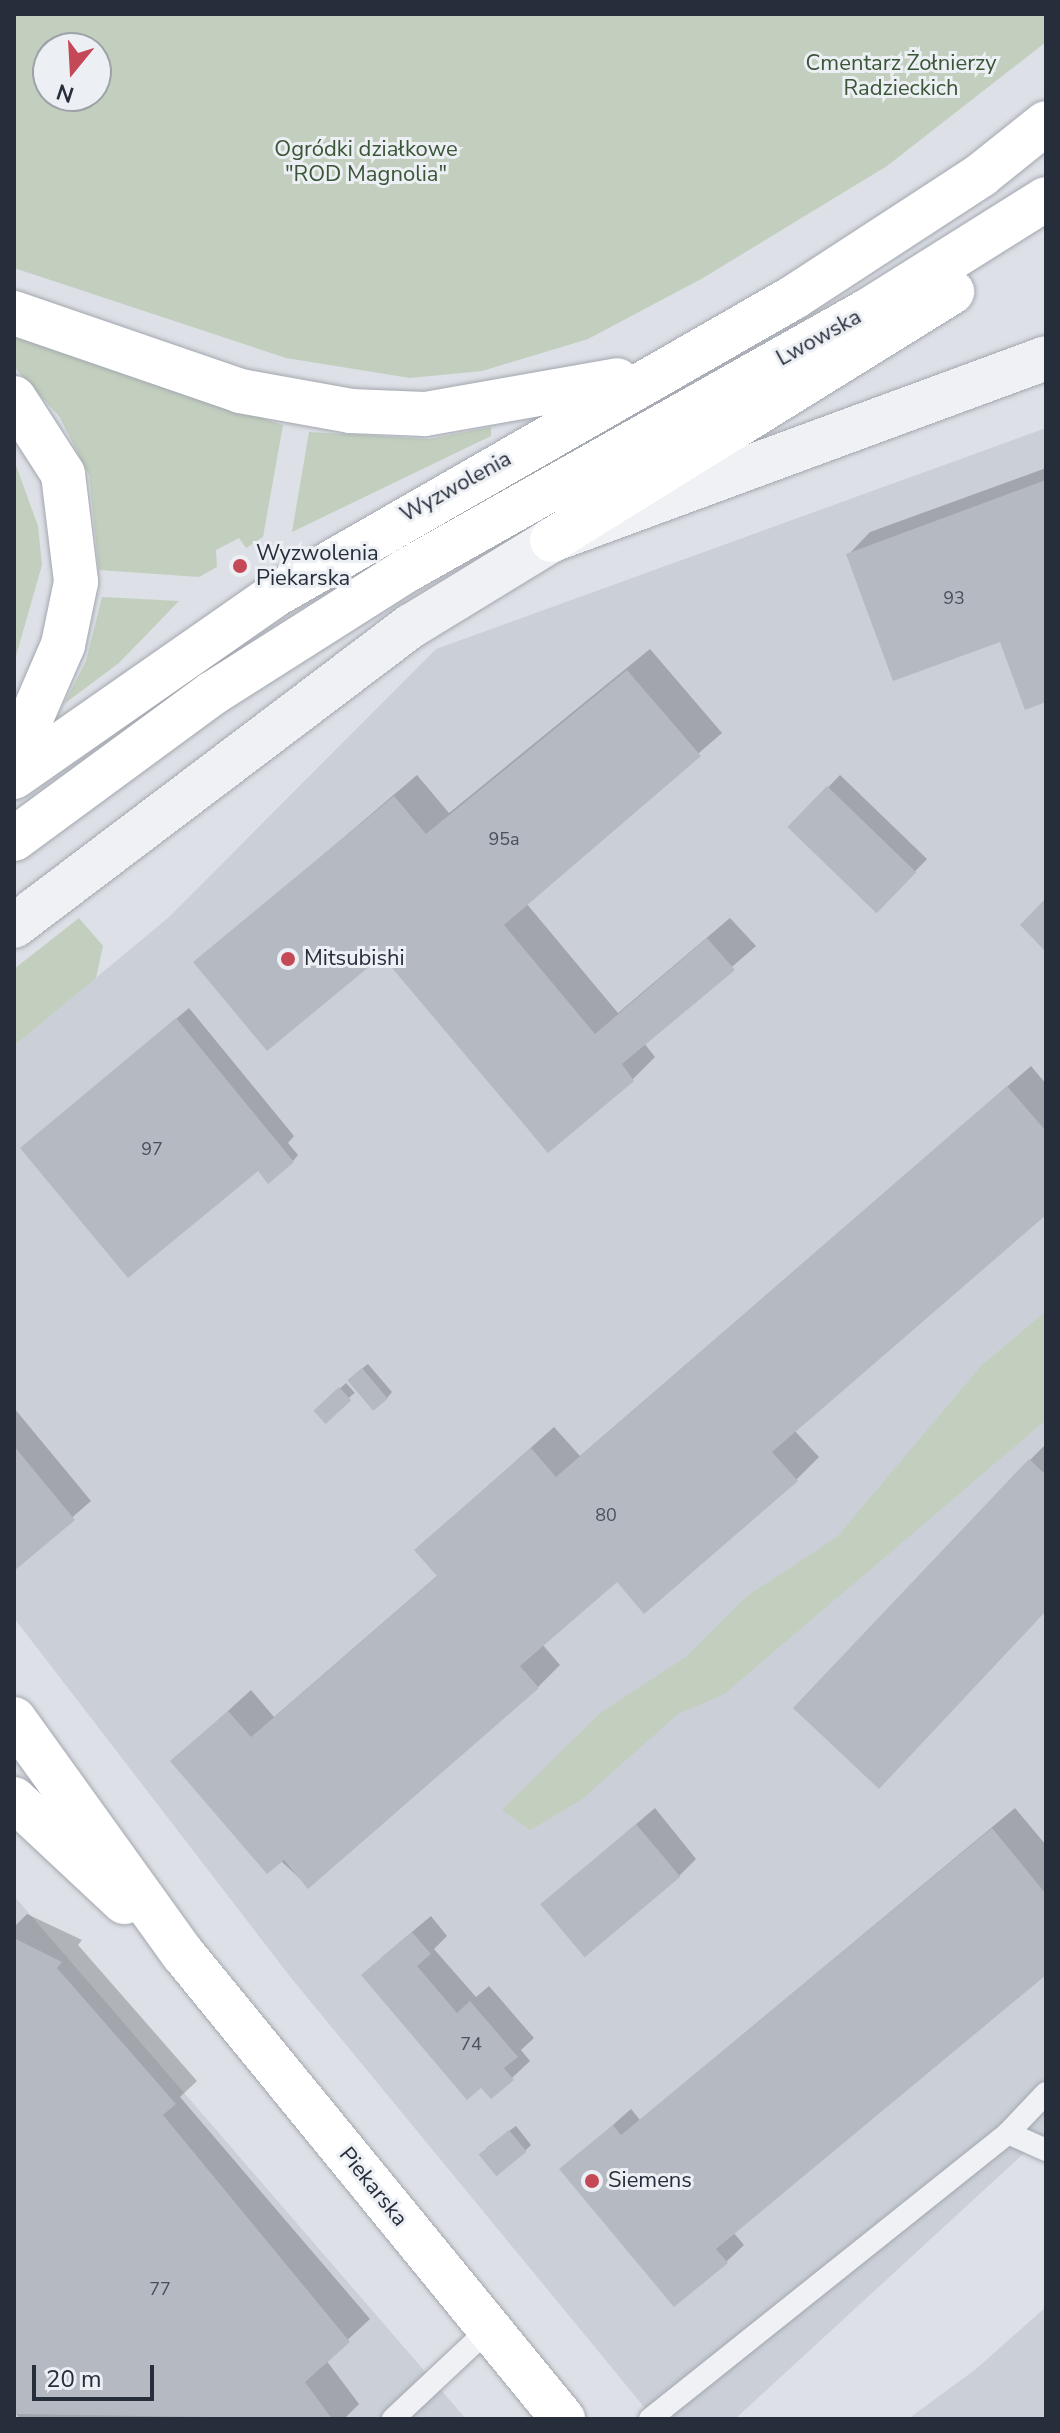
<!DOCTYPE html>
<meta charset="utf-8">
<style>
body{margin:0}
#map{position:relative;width:1060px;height:2433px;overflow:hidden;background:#dde0e6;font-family:"Nunito Sans",sans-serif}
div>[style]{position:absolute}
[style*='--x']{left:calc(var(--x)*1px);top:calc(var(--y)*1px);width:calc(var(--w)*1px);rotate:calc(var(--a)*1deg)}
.built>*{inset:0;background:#cbcfd7}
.green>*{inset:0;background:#c2cfbe}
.shadow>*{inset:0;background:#0003;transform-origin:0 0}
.building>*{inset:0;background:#b4b9c2;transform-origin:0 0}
.roads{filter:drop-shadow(0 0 2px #a3a7af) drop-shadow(0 0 2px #a3a7af)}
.lane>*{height:22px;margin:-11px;padding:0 11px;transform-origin:11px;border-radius:11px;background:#eff1f4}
.street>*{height:44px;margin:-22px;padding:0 22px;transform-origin:22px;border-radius:22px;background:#eff1f4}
.secondary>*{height:44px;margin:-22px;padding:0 22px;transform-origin:22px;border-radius:22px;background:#fff}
.dots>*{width:22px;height:22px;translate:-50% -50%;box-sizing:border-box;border:4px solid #eceff3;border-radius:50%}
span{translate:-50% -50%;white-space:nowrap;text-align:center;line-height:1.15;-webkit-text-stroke:6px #eceff3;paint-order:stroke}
.number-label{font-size:18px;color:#4a515d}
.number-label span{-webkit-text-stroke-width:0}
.park-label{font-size:22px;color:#3a5636}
.street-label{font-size:22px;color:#272e3b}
.poi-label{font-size:22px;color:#272e3b}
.left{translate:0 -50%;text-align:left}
.frame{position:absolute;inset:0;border:16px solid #272e3b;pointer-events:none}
.north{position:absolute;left:32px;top:32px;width:80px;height:80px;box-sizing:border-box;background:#eceff3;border:2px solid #9da2a9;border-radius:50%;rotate:198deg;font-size:22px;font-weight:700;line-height:32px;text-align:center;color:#272e3b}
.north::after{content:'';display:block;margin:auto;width:28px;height:36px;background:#c44856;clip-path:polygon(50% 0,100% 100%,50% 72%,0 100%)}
.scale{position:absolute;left:32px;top:2365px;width:122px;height:36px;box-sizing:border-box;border:4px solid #272e3b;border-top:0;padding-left:10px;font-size:24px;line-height:28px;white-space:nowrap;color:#272e3b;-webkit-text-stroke:6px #eceff3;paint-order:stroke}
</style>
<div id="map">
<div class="built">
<div style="clip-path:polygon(1046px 428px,1046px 2133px,735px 2419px,654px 2419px,292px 1979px,14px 1618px,14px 1046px,169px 917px,436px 649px)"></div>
<div style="clip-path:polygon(14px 1896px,466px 2419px,14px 2419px)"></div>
<div style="clip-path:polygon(1046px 2307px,1046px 2419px,908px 2419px,976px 2369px)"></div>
</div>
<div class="green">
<div style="clip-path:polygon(evenodd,14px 14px,1046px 14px,1046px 42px,887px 166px,703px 278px,588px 339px,482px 371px,410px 378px,286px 358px,14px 268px,14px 14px,48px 48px,96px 48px,96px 96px,48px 96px,48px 48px)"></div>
<div style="clip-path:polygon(14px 336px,283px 425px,263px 537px,246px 548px,239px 538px,216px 550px,217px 567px,199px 577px,99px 570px,89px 475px,59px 416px,14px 367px)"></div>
<div style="clip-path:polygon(491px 427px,491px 436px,292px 532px,309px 432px,429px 439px)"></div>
<div style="clip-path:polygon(14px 460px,38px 526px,42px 565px,14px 663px)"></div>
<div style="clip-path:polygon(102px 597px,179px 601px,119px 663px,64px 704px,86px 661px)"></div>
<div style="clip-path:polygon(79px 918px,103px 946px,96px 978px,14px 1046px,14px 969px)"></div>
<div style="clip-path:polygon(1046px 1311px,1046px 1420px,724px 1694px,678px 1714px,581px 1800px,530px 1830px,502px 1810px,600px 1713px,686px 1657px,747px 1596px,837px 1537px,981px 1366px)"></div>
</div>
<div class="shadow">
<div style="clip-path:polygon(1046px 468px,1046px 700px,1001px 639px,848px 555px,870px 532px)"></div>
<div style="clip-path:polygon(650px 649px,722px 733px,526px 903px,618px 1013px,730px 918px,756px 946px,644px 1043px,655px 1057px,633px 1079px,548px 1150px,323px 855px,417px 775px,449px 813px)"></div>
<div style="left:840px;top:775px;width:121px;height:71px;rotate:44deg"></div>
<div style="clip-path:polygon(189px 1008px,294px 1136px,288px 1143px,298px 1155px,293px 1161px,35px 1137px)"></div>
<div style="clip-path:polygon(1031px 1066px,1046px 1084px,1046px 1212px,794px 1430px,819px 1457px,797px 1479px,617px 1579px,542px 1644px,560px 1665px,538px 1687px,308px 1886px,173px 1761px,251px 1690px,274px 1717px,438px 1575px,416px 1550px,554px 1427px,580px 1456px)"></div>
<div style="clip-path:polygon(368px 1364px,392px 1392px,387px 1398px,355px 1374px)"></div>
<div style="left:346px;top:1383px;width:13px;height:41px;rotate:48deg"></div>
<div style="clip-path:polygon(14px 1408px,91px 1501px,14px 1568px)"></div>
<div style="clip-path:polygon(1046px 1444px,1046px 1610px,1030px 1460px)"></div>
<div style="clip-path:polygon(655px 1808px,696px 1859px,679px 1876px,543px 1904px)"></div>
<div style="clip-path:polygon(1015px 1808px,1046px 1845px,1046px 1973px,733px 2232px,744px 2245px,726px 2262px,562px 2170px,631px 2109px,640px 2120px)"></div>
<div style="clip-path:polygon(27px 1914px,82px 1940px,78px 1945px,197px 2081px,180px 2097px,370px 2319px,326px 2360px,359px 2404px,344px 2419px,20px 2419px,14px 2411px,14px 1927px)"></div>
<div style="clip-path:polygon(431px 1916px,447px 1936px,434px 1949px,476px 1997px,489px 1986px,534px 2038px,521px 2050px,530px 2061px,512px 2078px,381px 1958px)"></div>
<div style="clip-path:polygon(516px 2126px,531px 2145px,526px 2150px,486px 2148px)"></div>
</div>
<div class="building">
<div style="clip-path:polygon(1046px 480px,1046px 702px,1025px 710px,1000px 642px,893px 681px,846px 554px)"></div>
<div style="clip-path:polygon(627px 670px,701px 756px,504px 925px,595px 1034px,707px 938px,735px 970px,622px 1064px,634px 1081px,548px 1153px,382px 956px,267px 1051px,193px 962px,394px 796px,426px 834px)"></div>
<div style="left:827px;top:786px;width:124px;height:57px;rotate:44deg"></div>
<div style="clip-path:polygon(1046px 898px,1046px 952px,1020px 925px)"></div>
<div style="clip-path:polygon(176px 1018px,294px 1162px,268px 1184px,258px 1171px,128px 1278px,20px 1148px)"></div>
<div style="clip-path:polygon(1007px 1086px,1046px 1131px,1046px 1215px,772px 1452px,798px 1481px,644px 1614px,617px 1582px,520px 1666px,539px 1688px,308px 1889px,284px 1860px,267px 1874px,170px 1761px,228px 1711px,251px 1737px,437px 1576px,414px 1550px,531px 1448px,556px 1477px)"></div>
<div style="left:362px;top:1368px;width:40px;height:19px;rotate:50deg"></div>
<div style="left:339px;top:1387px;width:18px;height:35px;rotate:47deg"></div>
<div style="clip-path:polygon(14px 1446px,75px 1520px,14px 1571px)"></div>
<div style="clip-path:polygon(1029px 1459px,1046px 1475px,1046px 1611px,879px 1789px,793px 1708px)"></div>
<div style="left:636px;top:1824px;width:69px;height:125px;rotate:50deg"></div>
<div style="clip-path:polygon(992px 1828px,1046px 1894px,1046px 1975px,716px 2249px,728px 2263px,674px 2307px,559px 2169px,613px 2125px,621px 2135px)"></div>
<div style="clip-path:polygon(412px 1932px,431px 1954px,417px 1966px,457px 2013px,470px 2001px,518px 2057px,504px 2068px,514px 2080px,491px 2099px,481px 2088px,467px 2100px,361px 1975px)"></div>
<div style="clip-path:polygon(14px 1938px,62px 1962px,57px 1968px,176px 2104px,163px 2115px,350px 2342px,305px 2382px,332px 2419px,14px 2414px)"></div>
<div style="left:509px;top:2130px;width:28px;height:39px;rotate:51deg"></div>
</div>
<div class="roads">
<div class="lane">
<div style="--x:1008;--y:2133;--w:55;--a:-46.5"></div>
<div style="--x:393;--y:2419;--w:132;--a:-43.2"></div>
<div style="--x:650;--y:2419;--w:458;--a:-38.6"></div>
<div style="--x:1008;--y:2133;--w:42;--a:24.1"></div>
</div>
<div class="street">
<div style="--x:14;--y:926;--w:498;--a:-37.1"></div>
<div style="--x:411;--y:626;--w:165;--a:-31.4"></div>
<div style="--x:552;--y:540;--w:526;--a:-20.22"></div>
</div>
<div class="secondary">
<div style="--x:14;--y:313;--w:239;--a:19"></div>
<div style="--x:240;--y:391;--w:113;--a:10.2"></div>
<div style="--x:351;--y:411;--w:74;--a:2.3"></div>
<div style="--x:425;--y:414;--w:195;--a:-10"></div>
<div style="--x:14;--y:398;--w:90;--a:57.2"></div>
<div style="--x:63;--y:474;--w:109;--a:83.1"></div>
<div style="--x:76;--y:582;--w:64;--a:101.7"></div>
<div style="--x:63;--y:645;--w:123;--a:113.4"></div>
<div style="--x:552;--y:540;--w:471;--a:-31.8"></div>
<div style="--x:14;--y:777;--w:316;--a:-34.9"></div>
<div style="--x:273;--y:596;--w:601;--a:-29.85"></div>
<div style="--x:794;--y:297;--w:223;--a:-33.1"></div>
<div style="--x:981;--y:175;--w:83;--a:-38.7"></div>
<div style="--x:14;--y:839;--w:247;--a:-36.3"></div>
<div style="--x:213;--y:693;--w:230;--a:-32.4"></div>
<div style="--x:407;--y:570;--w:530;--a:-29.37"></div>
<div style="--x:869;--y:310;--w:209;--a:-32.1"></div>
<div style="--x:14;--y:1719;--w:289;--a:54.3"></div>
<div style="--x:183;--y:1954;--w:601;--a:50.74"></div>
<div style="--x:14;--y:1799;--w:151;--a:43.1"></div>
</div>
</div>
<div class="dots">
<div style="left:240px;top:566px;background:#c44856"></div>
<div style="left:288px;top:959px;background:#c44856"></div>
<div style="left:592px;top:2181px;background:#c44856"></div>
</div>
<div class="number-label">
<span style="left:954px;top:598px">93</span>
<span style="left:504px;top:839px">95a</span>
<span style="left:152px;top:1149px">97</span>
<span style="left:606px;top:1515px">80</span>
<span style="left:471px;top:2044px">74</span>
<span style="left:160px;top:2289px">77</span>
</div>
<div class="park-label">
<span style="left:901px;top:76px">Cmentarz Żołnierzy<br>Radzieckich</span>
<span style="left:366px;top:162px">Ogródki działkowe<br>"ROD Magnolia"</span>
</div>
<div class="street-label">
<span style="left:819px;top:338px;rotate:-29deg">Lwowska</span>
<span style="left:456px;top:487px;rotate:-29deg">Wyzwolenia</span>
<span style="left:373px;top:2187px;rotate:51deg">Piekarska</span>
</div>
<div class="poi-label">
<span class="left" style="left:256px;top:566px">Wyzwolenia<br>Piekarska</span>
<span class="left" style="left:304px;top:959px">Mitsubishi</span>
<span class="left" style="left:608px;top:2181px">Siemens</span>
</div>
<div class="frame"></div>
<div class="north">N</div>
<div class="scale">20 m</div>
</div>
